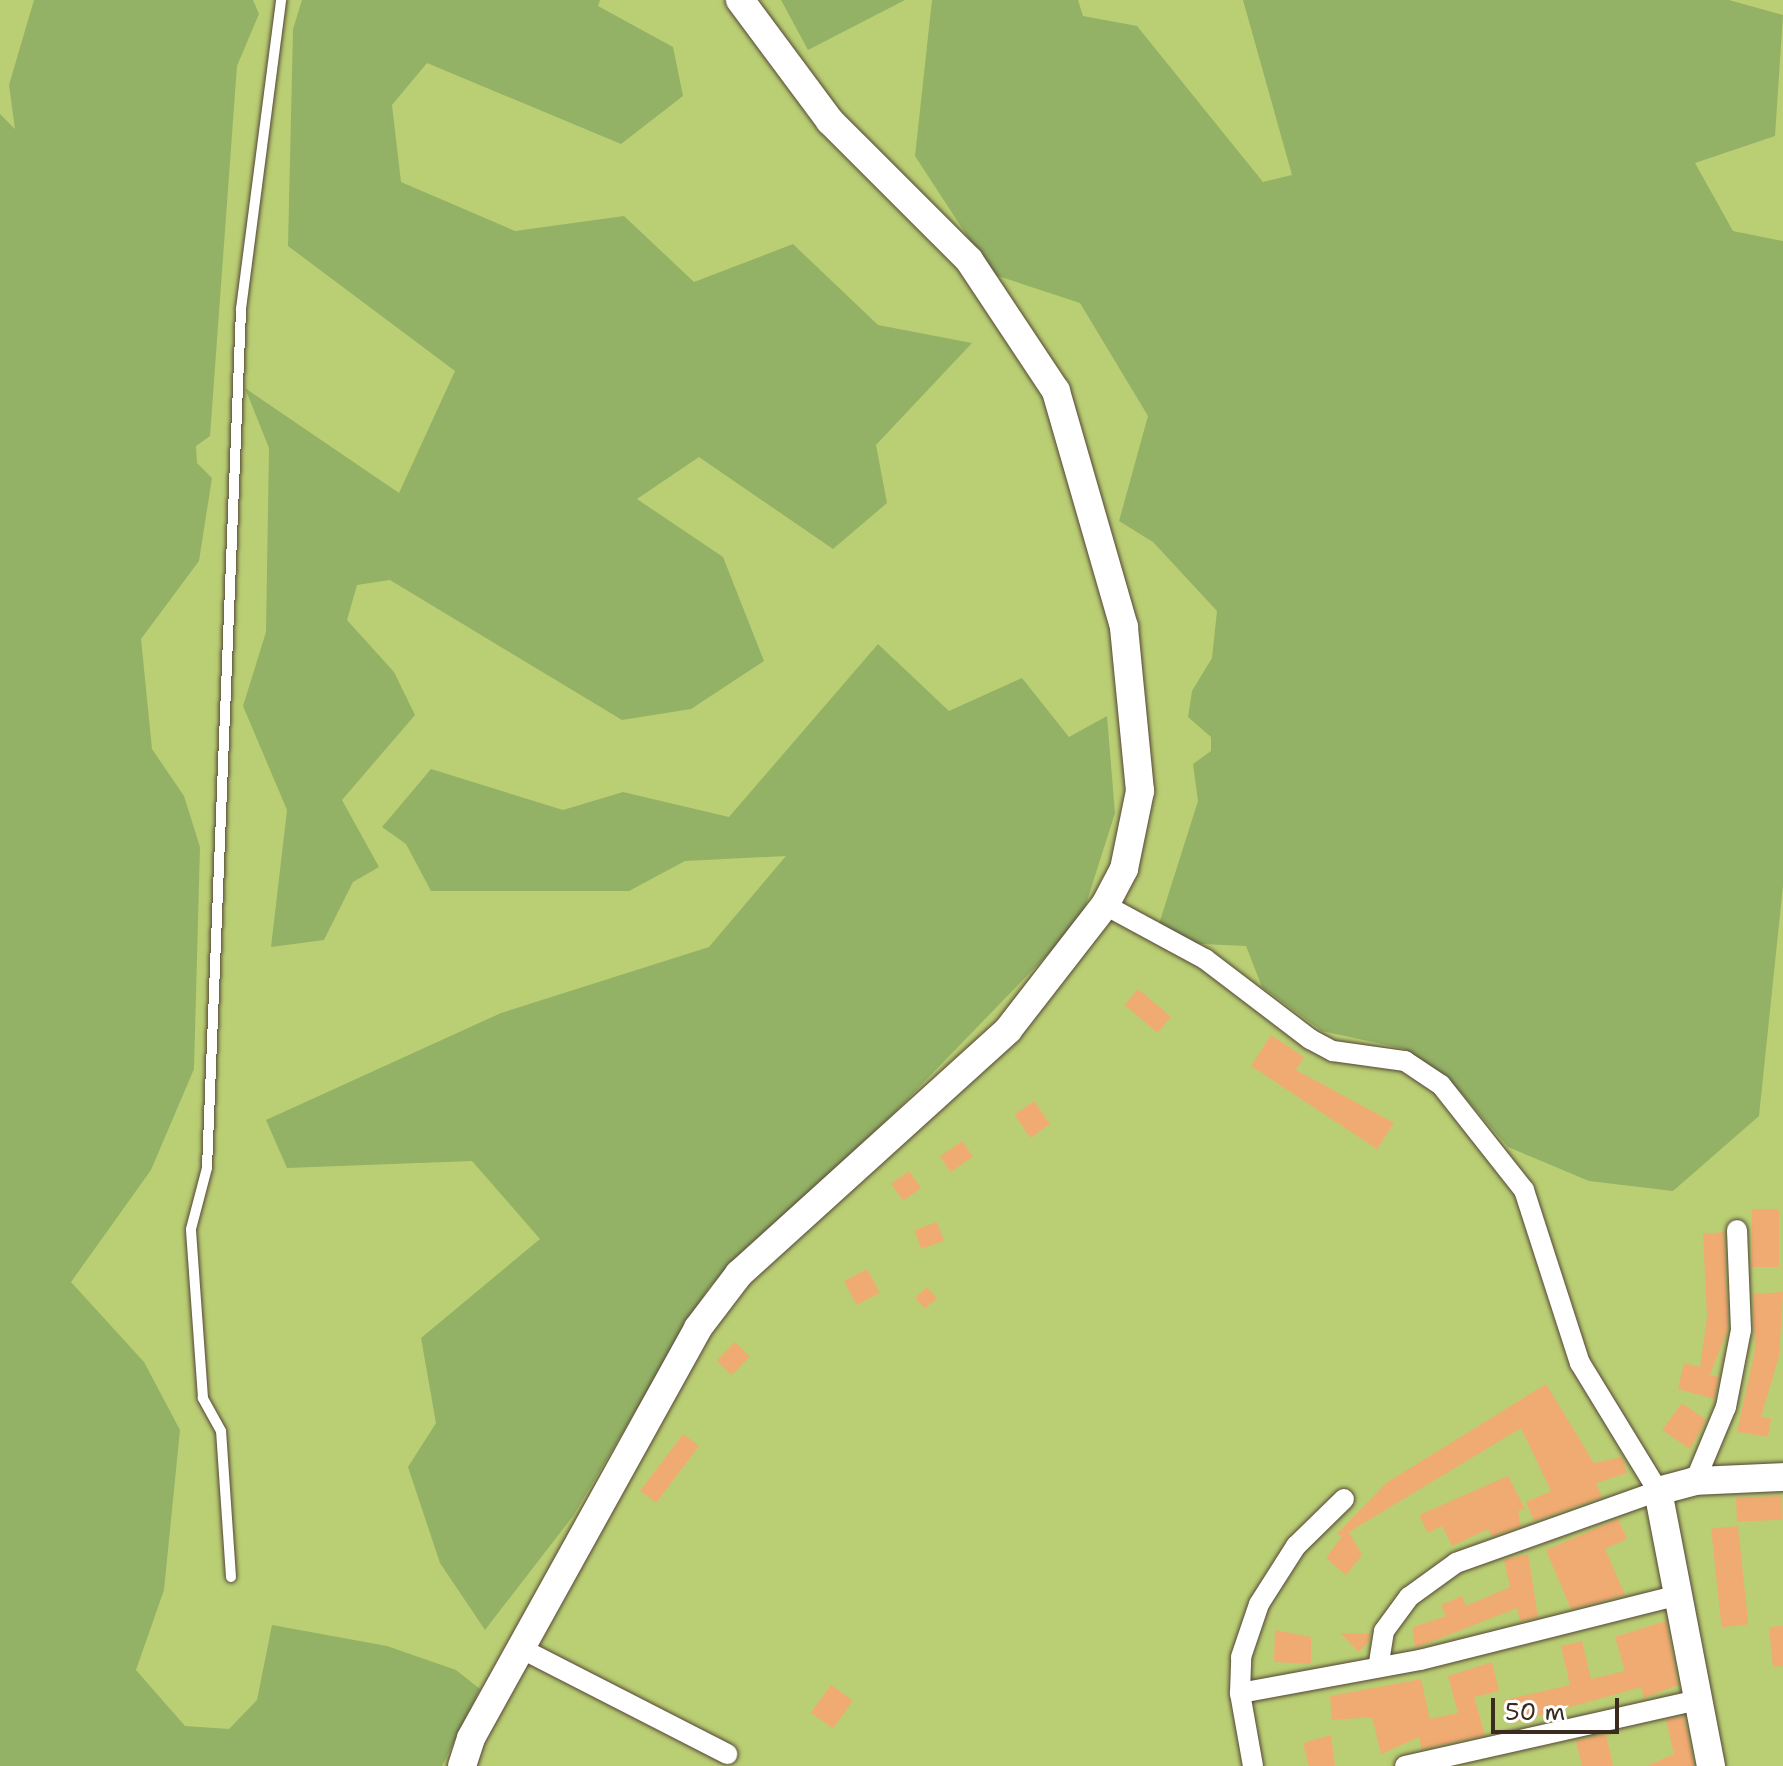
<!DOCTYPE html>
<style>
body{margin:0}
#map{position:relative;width:1783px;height:1766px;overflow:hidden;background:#eae1c0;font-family:"Shantell Sans",sans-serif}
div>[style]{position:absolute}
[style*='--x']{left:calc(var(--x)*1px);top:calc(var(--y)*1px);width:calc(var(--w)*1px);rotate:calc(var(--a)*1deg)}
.green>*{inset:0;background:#bacf74;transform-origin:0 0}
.forest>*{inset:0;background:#93b266}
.building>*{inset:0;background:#f0ab72;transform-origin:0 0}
.roads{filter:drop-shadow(0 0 2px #554536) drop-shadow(0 0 2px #554536)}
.lane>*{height:10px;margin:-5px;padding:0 5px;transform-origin:5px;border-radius:5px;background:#fff}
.street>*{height:20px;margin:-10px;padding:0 10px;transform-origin:10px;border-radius:10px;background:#fff}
.secondary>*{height:28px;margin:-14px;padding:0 14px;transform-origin:14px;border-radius:14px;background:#fff}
span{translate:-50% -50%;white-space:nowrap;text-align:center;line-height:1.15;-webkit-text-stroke:6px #fff;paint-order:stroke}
.scale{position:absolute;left:1491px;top:1698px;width:128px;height:36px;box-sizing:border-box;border:4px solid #3b2a1e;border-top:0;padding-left:10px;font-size:24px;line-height:28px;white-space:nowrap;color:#3b2a1e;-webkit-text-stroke:6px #fff;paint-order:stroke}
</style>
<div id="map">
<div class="green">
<div style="left:0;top:0;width:1783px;height:1766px"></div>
</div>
<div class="forest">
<div style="clip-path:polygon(34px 0,253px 0,259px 14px,237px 66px,210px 436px,196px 446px,197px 463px,212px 478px,199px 561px,141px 639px,152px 749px,184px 796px,200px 847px,194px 1069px,151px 1170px,71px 1282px,144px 1362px,180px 1430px,164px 1590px,136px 1670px,185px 1726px,229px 1729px,257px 1700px,272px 1625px,387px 1646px,456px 1670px,480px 1689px,442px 1766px,0 1766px,0 114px,15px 129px,9px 85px)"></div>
<div style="clip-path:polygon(302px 0,600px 0,598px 6px,673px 47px,683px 96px,621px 144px,427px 63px,392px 105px,401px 182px,515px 231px,624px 216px,694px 282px,793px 244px,878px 325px,972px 343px,876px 445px,887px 503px,833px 549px,699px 457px,637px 499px,723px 557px,764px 661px,691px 709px,622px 720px,390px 580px,357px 585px,347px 620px,394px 672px,415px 715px,342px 800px,379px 867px,353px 882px,324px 940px,271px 947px,287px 810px,243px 706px,266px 632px,269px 448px,245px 388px,399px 493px,455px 371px,288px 246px,293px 29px)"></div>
<div style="clip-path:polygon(781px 0,905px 0,808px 50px)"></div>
<div style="clip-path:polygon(932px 0,1078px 0,1083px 16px,1137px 26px,1263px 182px,1292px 175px,1243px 0,1729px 0,1783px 15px,1775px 136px,1695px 163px,1733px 231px,1783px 241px,1783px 886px,1759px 1116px,1673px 1191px,1589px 1181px,1508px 1147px,1458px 1089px,1405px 1049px,1322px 1031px,1262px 987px,1246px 946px,1180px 943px,1159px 924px,1198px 801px,1193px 764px,1211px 751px,1211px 737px,1188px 717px,1192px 691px,1212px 658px,1217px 611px,1153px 542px,1119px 521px,1148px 416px,1080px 303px,992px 274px,915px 156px)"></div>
<div style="clip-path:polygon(878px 644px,949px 711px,1022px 678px,1069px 737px,1107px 716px,1115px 813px,1081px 920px,895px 1112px,709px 1287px,573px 1516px,485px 1630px,440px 1563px,408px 1467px,436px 1423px,421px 1338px,540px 1239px,472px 1161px,287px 1168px,266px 1120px,501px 1013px,709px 947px,786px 856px,685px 861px,629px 891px,431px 891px,406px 844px,382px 827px,431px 769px,563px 810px,623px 792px,729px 817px)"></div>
</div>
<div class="building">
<div style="left:1138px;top:989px;width:43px;height:21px;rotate:40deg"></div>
<div style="clip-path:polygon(1271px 1035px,1304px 1057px,1296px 1070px,1394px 1123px,1377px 1149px,1251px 1066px)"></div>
<div style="left:1034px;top:1101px;width:28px;height:24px;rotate:55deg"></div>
<div style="left:962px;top:1141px;width:19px;height:27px;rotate:55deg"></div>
<div style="left:909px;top:1171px;width:21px;height:22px;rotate:55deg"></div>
<div style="left:1752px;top:1209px;width:27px;height:58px"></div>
<div style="left:937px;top:1222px;width:20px;height:24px;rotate:70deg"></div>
<div style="clip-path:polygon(1724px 1232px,1728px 1329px,1710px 1375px,1719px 1377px,1714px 1399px,1678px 1389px,1684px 1363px,1700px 1367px,1707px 1317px,1703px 1234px)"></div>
<div style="left:867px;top:1269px;width:27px;height:26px;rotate:62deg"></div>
<div style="left:927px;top:1287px;width:15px;height:16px;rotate:48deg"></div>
<div style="clip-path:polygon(1783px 1292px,1779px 1356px,1761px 1417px,1771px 1418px,1768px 1437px,1737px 1432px,1755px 1350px,1753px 1294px)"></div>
<div style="left:735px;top:1342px;width:21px;height:26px;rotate:45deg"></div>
<div style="clip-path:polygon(1546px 1384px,1594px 1463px,1622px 1457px,1627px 1473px,1596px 1483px,1602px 1497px,1534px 1521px,1526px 1502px,1551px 1491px,1521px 1428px,1349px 1532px,1362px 1555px,1346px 1575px,1326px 1558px,1342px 1536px,1337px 1534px,1386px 1483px)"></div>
<div style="clip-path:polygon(1682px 1403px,1706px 1420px,1690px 1449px,1662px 1430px)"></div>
<div style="left:683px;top:1434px;width:20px;height:71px;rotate:37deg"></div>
<div style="clip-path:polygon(1508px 1476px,1525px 1509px,1518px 1511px,1521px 1526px,1492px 1536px,1488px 1529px,1452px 1546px,1442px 1526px,1428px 1533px,1419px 1515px)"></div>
<div style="left:1782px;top:1496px;width:24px;height:46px;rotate:88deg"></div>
<div style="clip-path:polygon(1618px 1519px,1627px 1539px,1605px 1549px,1625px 1595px,1571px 1609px,1546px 1550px)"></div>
<div style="left:1738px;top:1526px;width:99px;height:27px;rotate:84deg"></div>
<div style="clip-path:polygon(1528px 1554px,1538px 1617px,1520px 1621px,1517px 1608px,1415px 1648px,1413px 1627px,1446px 1616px,1441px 1605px,1462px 1596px,1466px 1606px,1510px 1587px,1504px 1560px)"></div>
<div style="clip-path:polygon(1666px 1621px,1678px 1685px,1644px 1698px,1641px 1687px,1510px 1724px,1504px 1700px,1570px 1685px,1561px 1646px,1582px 1641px,1591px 1679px,1625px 1671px,1615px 1637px)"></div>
<div style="clip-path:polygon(1783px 1626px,1783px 1666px,1773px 1667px,1769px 1627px)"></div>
<div style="clip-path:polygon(1275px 1630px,1311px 1637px,1311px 1664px,1274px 1662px)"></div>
<div style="clip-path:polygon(1340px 1633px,1370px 1634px,1369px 1641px,1359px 1652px)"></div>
<div style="clip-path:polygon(1492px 1662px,1499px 1691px,1474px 1697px,1485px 1735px,1422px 1749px,1419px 1737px,1381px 1754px,1372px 1717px,1332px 1720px,1330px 1696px,1421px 1679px,1430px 1719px,1458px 1713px,1448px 1676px)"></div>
<div style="left:831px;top:1685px;width:27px;height:34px;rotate:36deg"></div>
<div style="clip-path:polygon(1684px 1716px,1694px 1766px,1647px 1766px,1674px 1754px,1666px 1720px)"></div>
<div style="clip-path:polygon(1606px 1734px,1613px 1766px,1582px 1766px,1576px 1741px)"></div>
<div style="clip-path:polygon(1331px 1735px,1335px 1766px,1309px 1766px,1303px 1743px)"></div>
</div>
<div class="roads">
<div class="lane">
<div style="--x:231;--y:1577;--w:146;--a:-93.9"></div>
<div style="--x:221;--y:1431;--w:38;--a:-119"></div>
<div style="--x:203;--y:1398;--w:169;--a:-94.1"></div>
<div style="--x:191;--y:1229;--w:63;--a:-75.3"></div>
<div style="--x:207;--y:1168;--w:860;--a:-87.73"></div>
<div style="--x:241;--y:309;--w:312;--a:-82.6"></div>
</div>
<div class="street">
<div style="--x:1105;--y:905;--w:114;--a:28.4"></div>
<div style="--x:1205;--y:959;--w:132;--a:37.3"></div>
<div style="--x:1310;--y:1039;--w:26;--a:28"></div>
<div style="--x:1333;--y:1051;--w:73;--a:7.9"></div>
<div style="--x:1405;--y:1061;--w:43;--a:33.7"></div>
<div style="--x:1441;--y:1085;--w:134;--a:51.7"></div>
<div style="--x:1524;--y:1190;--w:182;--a:72.1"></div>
<div style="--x:1580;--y:1363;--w:150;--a:58.6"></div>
<div style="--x:1658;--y:1491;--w:214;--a:160.4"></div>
<div style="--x:1456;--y:1563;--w:58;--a:144.1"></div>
<div style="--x:1409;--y:1597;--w:42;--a:126.3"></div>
<div style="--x:1384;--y:1631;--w:32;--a:99"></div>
<div style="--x:1695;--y:1481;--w:80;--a:-67.3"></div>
<div style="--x:1726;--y:1407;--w:78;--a:-79"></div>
<div style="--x:1741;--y:1330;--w:100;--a:-92.3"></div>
<div style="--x:520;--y:1648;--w:233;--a:27.1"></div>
<div style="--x:1240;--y:1693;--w:36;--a:-88"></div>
<div style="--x:1241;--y:1657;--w:56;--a:-71.2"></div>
<div style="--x:1259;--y:1604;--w:69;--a:-57.5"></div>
<div style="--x:1296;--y:1546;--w:67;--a:-44.4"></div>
<div style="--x:1253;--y:1766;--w:74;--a:-100.1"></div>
<div style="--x:1240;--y:1693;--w:183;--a:-10.4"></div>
<div style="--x:1420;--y:1660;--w:266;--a:-14.1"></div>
<div style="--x:1405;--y:1766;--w:299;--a:-12.7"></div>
</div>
<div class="secondary">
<div style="--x:462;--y:1766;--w:29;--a:-72"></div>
<div style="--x:471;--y:1738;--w:469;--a:-61"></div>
<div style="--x:698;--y:1328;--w:68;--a:-52.8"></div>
<div style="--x:739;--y:1274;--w:363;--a:-42.2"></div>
<div style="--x:1008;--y:1030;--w:158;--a:-52.2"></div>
<div style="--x:1105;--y:905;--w:41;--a:-62.2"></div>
<div style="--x:1124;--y:869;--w:80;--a:-78.4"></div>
<div style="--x:1140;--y:791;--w:165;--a:-95.6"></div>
<div style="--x:1124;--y:627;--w:246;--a:-106.1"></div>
<div style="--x:1056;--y:391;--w:157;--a:-123.6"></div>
<div style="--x:969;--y:260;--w:197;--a:-135"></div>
<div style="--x:830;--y:121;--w:151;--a:-126.6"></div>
<div style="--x:1711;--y:1766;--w:280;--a:-100.9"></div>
<div style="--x:1658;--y:1491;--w:38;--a:-15"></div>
<div style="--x:1695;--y:1481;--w:88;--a:-2.6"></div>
</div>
</div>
<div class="scale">50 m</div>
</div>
